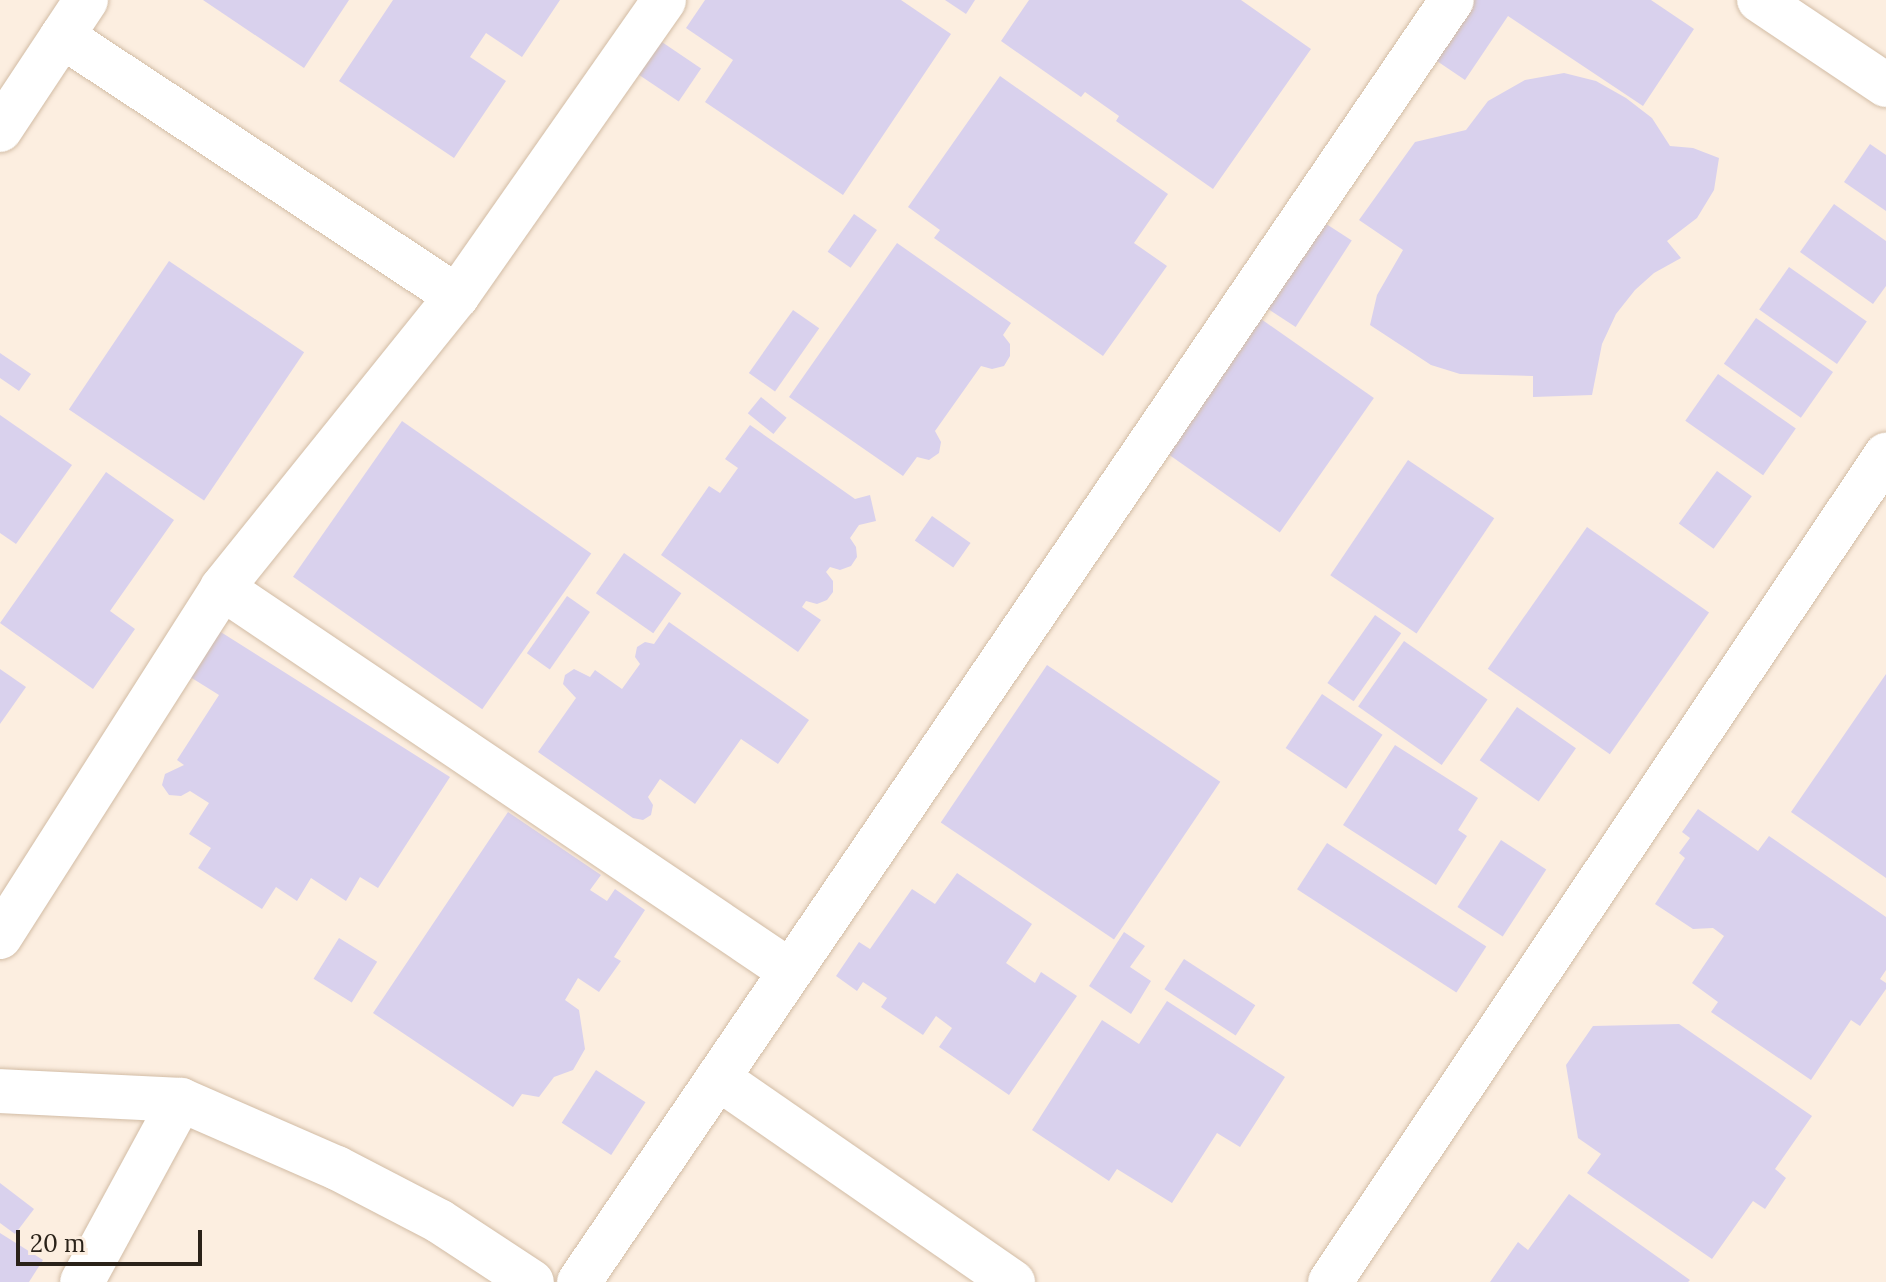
<!DOCTYPE html>
<style>
body{margin:0}
#map{position:relative;width:1886px;height:1282px;overflow:hidden;background:#fceee0;font-family:Lora,serif}
div>[style]{position:absolute}
[style*='--x']{left:calc(var(--x)*1px);top:calc(var(--y)*1px);width:calc(var(--w)*1px);rotate:calc(var(--a)*1deg)}
.building>*{inset:0;background:#d9d1ed;transform-origin:0 0}
.roads{filter:drop-shadow(0 0 2px #d2bca5) drop-shadow(0 0 2px #d2bca5)}
.minor>*{height:44px;margin:-22px;padding:0 22px;transform-origin:22px;border-radius:22px;background:#fff}
span{translate:-50% -50%;white-space:nowrap;text-align:center;line-height:1.15;-webkit-text-stroke:8px #fceee0;paint-order:stroke}
.scale{position:absolute;left:16px;top:1230px;width:186px;height:36px;box-sizing:border-box;border:4px solid #2a2219;border-top:0;padding-left:10px;font-size:24px;line-height:28px;white-space:nowrap;color:#2a2219;-webkit-text-stroke:6px #fceee0;paint-order:stroke}
</style>
<div id="map">
<div class="building">
<div style="clip-path:polygon(203px 0,349px 0,304px 68px)"></div>
<div style="clip-path:polygon(393px 0,560px 0,522px 57px,486px 33px,470px 57px,506px 81px,454px 158px,339px 81px)"></div>
<div style="clip-path:polygon(705px 0,901px 0,951px 34px,843px 195px,705px 102px,733px 60px,686px 28px)"></div>
<div style="clip-path:polygon(945px 0,975px 0,966px 14px)"></div>
<div style="clip-path:polygon(1029px 0,1241px 0,1311px 49px,1213px 189px,1116px 121px,1119px 116px,1085px 92px,1081px 97px,1001px 41px)"></div>
<div style="clip-path:polygon(1473px 0,1651px 0,1694px 29px,1643px 106px,1508px 16px,1465px 80px,1434px 59px)"></div>
<div style="left:653px;top:36px;width:58px;height:40px;rotate:34deg"></div>
<div style="clip-path:polygon(1564px 73px,1596px 81px,1626px 98px,1652px 118px,1670px 146px,1693px 148px,1719px 158px,1714px 190px,1697px 218px,1667px 241px,1681px 258px,1654px 273px,1635px 290px,1616px 314px,1602px 344px,1592px 395px,1533px 397px,1533px 376px,1460px 374px,1431px 365px,1370px 325px,1377px 295px,1403px 250px,1359px 220px,1415px 142px,1466px 130px,1488px 101px,1525px 80px)"></div>
<div style="clip-path:polygon(1000px 76px,1168px 194px,1134px 243px,1167px 266px,1103px 356px,934px 238px,940px 230px,908px 207px)"></div>
<div style="clip-path:polygon(1870px 144px,1886px 155px,1886px 211px,1844px 182px)"></div>
<div style="clip-path:polygon(1834px 204px,1886px 241px,1886px 286px,1873px 304px,1800px 252px)"></div>
<div style="left:854px;top:214px;width:28px;height:46px;rotate:35deg"></div>
<div style="left:1314px;top:216px;width:45px;height:103px;rotate:33deg"></div>
<div style="clip-path:polygon(897px 243px,1011px 323px,1003px 335px,1010px 344px,1010px 356px,1004px 366px,992px 369px,981px 366px,935px 431px,941px 442px,939px 453px,929px 460px,917px 457px,903px 476px,789px 397px)"></div>
<div style="left:169px;top:261px;width:163px;height:179px;rotate:34deg"></div>
<div style="left:1789px;top:267px;width:95px;height:52px;rotate:35deg"></div>
<div style="left:793px;top:310px;width:32px;height:77px;rotate:35deg"></div>
<div style="left:1251px;top:312px;width:150px;height:164px;rotate:35deg"></div>
<div style="left:1756px;top:318px;width:94px;height:56px;rotate:35deg"></div>
<div style="clip-path:polygon(0 353px,31px 374px,19px 391px,0 378px)"></div>
<div style="left:1718px;top:374px;width:95px;height:57px;rotate:35deg"></div>
<div style="left:761px;top:397px;width:33px;height:21px;rotate:39deg"></div>
<div style="clip-path:polygon(0 415px,72px 465px,16px 544px,0 533px)"></div>
<div style="left:402px;top:421px;width:231px;height:190px;rotate:35deg"></div>
<div style="clip-path:polygon(750px 425px,855px 499px,870px 495px,876px 521px,859px 525px,850px 538px,856px 547px,857px 557px,851px 566px,840px 570px,830px 567px,826px 572px,833px 581px,833px 592px,827px 600px,817px 604px,806px 601px,802px 607px,821px 620px,798px 652px,661px 555px,709px 486px,720px 493px,738px 468px,725px 459px)"></div>
<div style="left:1408px;top:460px;width:104px;height:139px;rotate:34deg"></div>
<div style="left:1717px;top:471px;width:43px;height:65px;rotate:36deg"></div>
<div style="clip-path:polygon(106px 472px,174px 520px,110px 611px,135px 629px,93px 689px,0 623px)"></div>
<div style="left:932px;top:516px;width:47px;height:30px;rotate:35deg"></div>
<div style="left:1587px;top:527px;width:149px;height:173px;rotate:35deg"></div>
<div style="left:624px;top:553px;width:70px;height:49px;rotate:35deg"></div>
<div style="left:567px;top:596px;width:28px;height:70px;rotate:35deg"></div>
<div style="left:1375px;top:615px;width:32px;height:83px;rotate:35deg"></div>
<div style="clip-path:polygon(669px 622px,809px 720px,778px 764px,741px 739px,695px 804px,660px 779px,648px 797px,653px 805px,651px 815px,643px 820px,633px 818px,538px 752px,576px 698px,563px 684px,565px 675px,574px 669px,590px 677px,595px 670px,622px 689px,640px 664px,635px 657px,637px 647px,645px 642px,654px 644px)"></div>
<div style="clip-path:polygon(216px 629px,450px 777px,378px 888px,360px 877px,346px 901px,311px 878px,297px 901px,276px 887px,262px 909px,198px 868px,211px 848px,189px 834px,209px 803px,190px 791px,181px 796px,169px 795px,162px 785px,165px 774px,184px 765px,177px 760px,219px 695px,187px 675px)"></div>
<div style="left:1404px;top:641px;width:102px;height:80px;rotate:35deg"></div>
<div style="left:1047px;top:665px;width:209px;height:190px;rotate:34deg"></div>
<div style="clip-path:polygon(0 669px,26px 687px,0 724px)"></div>
<div style="clip-path:polygon(1886px 674px,1886px 878px,1791px 812px)"></div>
<div style="left:1322px;top:694px;width:73px;height:65px;rotate:34deg"></div>
<div style="left:1517px;top:707px;width:72px;height:65px;rotate:35deg"></div>
<div style="clip-path:polygon(1395px 745px,1478px 798px,1458px 830px,1467px 836px,1436px 885px,1343px 825px)"></div>
<div style="clip-path:polygon(1698px 809px,1758px 851px,1769px 836px,1886px 917px,1886px 970px,1880px 979px,1886px 983px,1886px 989px,1860px 1026px,1851px 1020px,1811px 1080px,1711px 1012px,1718px 1002px,1692px 983px,1724px 936px,1713px 928px,1693px 929px,1655px 904px,1685px 858px,1679px 853px,1690px 838px,1682px 832px)"></div>
<div style="clip-path:polygon(508px 812px,601px 875px,590px 890px,607px 901px,615px 889px,645px 910px,614px 957px,621px 961px,599px 992px,578px 978px,565px 1000px,579px 1010px,585px 1049px,573px 1070px,554px 1077px,539px 1097px,522px 1094px,513px 1107px,373px 1013px)"></div>
<div style="left:1501px;top:840px;width:54px;height:80px;rotate:33deg"></div>
<div style="left:1327px;top:843px;width:190px;height:55px;rotate:33deg"></div>
<div style="clip-path:polygon(957px 873px,1032px 924px,1006px 963px,1035px 983px,1041px 972px,1077px 996px,1009px 1095px,939px 1047px,952px 1028px,936px 1016px,923px 1035px,881px 1007px,887px 998px,863px 982px,857px 991px,836px 976px,859px 942px,870px 949px,912px 889px,935px 904px)"></div>
<div style="clip-path:polygon(1124px 932px,1145px 946px,1130px 967px,1151px 981px,1131px 1014px,1089px 986px)"></div>
<div style="left:339px;top:938px;width:45px;height:48px;rotate:32deg"></div>
<div style="left:1184px;top:959px;width:85px;height:36px;rotate:33deg"></div>
<div style="clip-path:polygon(1167px 1001px,1285px 1077px,1240px 1147px,1217px 1133px,1172px 1203px,1117px 1169px,1109px 1181px,1032px 1130px,1102px 1020px,1139px 1044px)"></div>
<div style="clip-path:polygon(1679px 1024px,1812px 1116px,1775px 1169px,1786px 1178px,1765px 1209px,1753px 1201px,1712px 1259px,1587px 1173px,1601px 1154px,1578px 1138px,1566px 1065px,1593px 1026px)"></div>
<div style="left:596px;top:1070px;width:59px;height:63px;rotate:33deg"></div>
<div style="clip-path:polygon(0 1183px,34px 1209px,15px 1234px,0 1223px)"></div>
<div style="clip-path:polygon(1569px 1194px,1690px 1280px,1688px 1282px,1490px 1282px,1518px 1242px,1528px 1250px)"></div>
<div style="clip-path:polygon(0 1233px,43px 1260px,29px 1282px,0 1282px)"></div>
</div>
<div class="roads">
<div class="minor">
<div style="--x:1759;--y:0;--w:153;--a:33.8"></div>
<div style="--x:62;--y:36;--w:473;--a:33.4"></div>
<div style="--x:0;--y:130;--w:156;--a:-56.5"></div>
<div style="--x:222;--y:588;--w:685;--a:33.99"></div>
<div style="--x:0;--y:937;--w:414;--a:-57.5"></div>
<div style="--x:222;--y:588;--w:375;--a:-51.2"></div>
<div style="--x:457;--y:296;--w:361;--a:-55"></div>
<div style="--x:718;--y:1078;--w:359;--a:34.7"></div>
<div style="--x:0;--y:1091;--w:181;--a:2.8"></div>
<div style="--x:181;--y:1100;--w:170;--a:23.6"></div>
<div style="--x:337;--y:1168;--w:115;--a:27.5"></div>
<div style="--x:439;--y:1221;--w:111;--a:33.3"></div>
<div style="--x:82;--y:1282;--w:207;--a:-61.5"></div>
<div style="--x:579;--y:1282;--w:1551;--a:-55.75"></div>
<div style="--x:1330;--y:1282;--w:997;--a:-56.09"></div>
</div>
</div>
<div class="scale">20 m</div>
</div>
